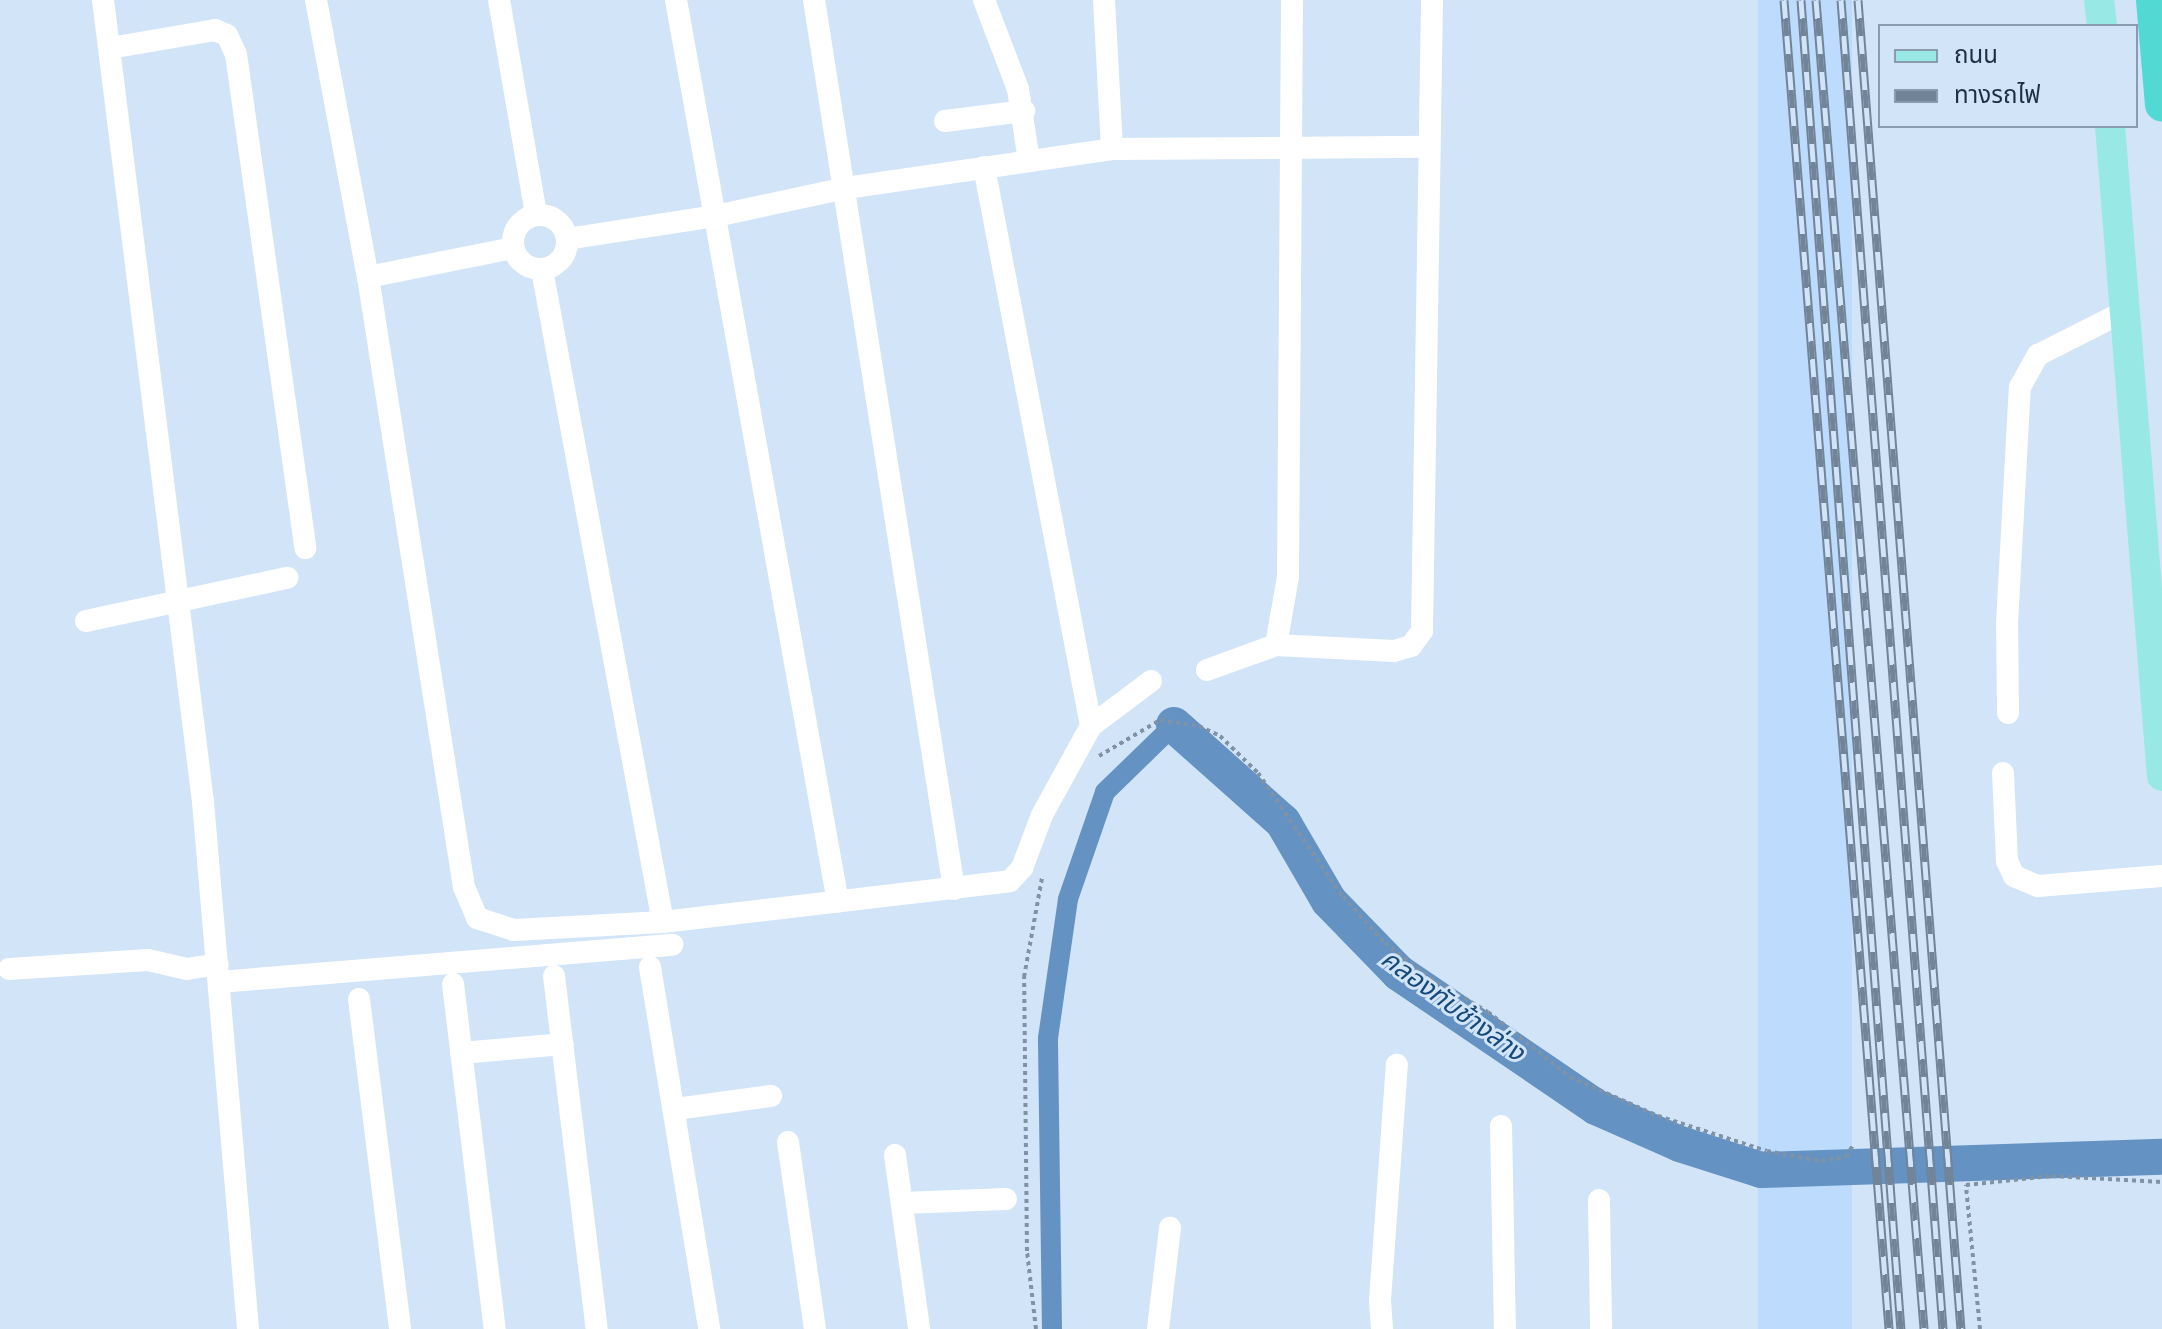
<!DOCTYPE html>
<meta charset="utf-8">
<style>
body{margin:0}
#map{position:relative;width:2162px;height:1329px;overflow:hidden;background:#d1e4f8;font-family:"Golos Text","Noto Sans Thai",sans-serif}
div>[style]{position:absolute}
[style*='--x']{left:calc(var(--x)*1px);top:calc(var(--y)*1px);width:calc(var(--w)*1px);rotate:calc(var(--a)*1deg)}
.built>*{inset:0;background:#bcdbfd;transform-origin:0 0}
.canal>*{height:20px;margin:-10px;padding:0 10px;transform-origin:10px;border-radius:10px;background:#6492c3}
.river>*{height:36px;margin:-18px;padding:0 18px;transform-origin:18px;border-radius:18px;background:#6492c3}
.path>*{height:4px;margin-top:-2px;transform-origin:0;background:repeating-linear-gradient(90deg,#8092a6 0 4px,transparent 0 8px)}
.minor>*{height:22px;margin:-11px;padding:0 11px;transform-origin:11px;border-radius:11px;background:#fff}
.minor>.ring{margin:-11px;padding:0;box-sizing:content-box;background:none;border:22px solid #fff;border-radius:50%}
.major>*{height:30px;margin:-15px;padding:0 15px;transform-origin:15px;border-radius:15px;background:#98e8e5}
.highway>*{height:34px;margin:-17px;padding:0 17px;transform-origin:17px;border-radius:17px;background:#53d9d3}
.rail>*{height:9px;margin-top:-4.5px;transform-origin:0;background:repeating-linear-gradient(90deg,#d1e4f8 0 18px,#728498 0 36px);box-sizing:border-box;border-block:2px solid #728498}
span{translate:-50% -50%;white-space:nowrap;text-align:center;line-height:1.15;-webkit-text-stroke:6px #d1e4f8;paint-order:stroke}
.water-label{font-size:26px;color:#174978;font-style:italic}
.legend{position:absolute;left:1878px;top:24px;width:260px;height:104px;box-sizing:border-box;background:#d1e4f8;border:2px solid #899caf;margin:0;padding:10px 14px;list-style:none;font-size:24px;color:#1d2f42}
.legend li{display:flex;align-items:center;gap:16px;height:40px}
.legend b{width:40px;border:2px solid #899caf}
</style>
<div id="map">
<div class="built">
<div style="left:1758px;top:0;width:94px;height:1333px"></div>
</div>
<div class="canal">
<div style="--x:1052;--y:1329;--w:291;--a:-90.8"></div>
<div style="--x:1048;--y:1038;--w:140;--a:-81.8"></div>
<div style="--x:1068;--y:899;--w:113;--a:-70.9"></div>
<div style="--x:1105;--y:792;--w:96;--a:-44.2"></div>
</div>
<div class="river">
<div style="--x:1174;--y:725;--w:146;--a:41.7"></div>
<div style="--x:1283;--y:822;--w:91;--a:59.8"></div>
<div style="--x:1329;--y:901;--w:100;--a:45.8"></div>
<div style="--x:1399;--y:973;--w:238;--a:34.2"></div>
<div style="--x:1596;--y:1107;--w:92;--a:23.8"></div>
<div style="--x:1680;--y:1144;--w:85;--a:17.8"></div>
<div style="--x:1761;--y:1170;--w:401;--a:-1.9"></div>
</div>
<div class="path">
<div style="--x:1099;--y:756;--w:71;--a:-30.5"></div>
<div style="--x:1160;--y:720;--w:39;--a:9"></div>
<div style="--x:1199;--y:726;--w:23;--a:25"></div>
<div style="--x:1220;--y:736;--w:53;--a:44.2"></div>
<div style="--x:1258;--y:773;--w:150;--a:55.6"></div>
<div style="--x:1343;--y:897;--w:62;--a:47.6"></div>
<div style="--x:1385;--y:943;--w:57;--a:37.9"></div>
<div style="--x:1430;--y:978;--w:67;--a:30.4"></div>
<div style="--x:1488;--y:1012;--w:105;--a:38.4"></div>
<div style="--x:1570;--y:1077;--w:96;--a:23.9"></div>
<div style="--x:1658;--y:1116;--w:114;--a:17.8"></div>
<div style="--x:1767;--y:1151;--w:55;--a:10.5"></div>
<div style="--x:1821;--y:1161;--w:25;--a:-9"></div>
<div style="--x:1846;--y:1157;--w:14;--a:-60"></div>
<div style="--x:1036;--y:1329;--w:79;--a:-96.6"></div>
<div style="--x:1027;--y:1251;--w:274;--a:-90.6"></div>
<div style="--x:1024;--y:977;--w:101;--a:-79.7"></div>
<div style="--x:1980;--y:1329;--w:145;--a:-95.6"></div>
<div style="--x:1966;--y:1185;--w:86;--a:-6"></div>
<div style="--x:2052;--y:1176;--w:110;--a:3.1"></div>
</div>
<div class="minor">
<div style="--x:103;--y:0;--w:808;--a:82.89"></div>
<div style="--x:203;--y:802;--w:529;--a:85.12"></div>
<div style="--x:316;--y:0;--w:282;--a:79.4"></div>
<div style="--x:368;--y:277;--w:618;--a:81.06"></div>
<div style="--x:464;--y:887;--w:34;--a:67"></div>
<div style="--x:477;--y:918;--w:39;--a:18"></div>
<div style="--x:514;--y:930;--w:149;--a:-3.1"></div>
<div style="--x:663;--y:922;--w:349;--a:-6.7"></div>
<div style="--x:1010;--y:881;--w:18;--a:-47"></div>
<div style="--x:1022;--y:868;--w:57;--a:-69.3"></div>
<div style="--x:1042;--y:815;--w:102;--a:-61.2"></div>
<div style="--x:1091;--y:726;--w:75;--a:-36.9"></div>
<div style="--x:499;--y:0;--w:218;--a:80.2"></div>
<div style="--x:676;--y:0;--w:916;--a:79.82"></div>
<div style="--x:814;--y:0;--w:900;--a:81.05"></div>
<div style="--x:984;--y:0;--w:95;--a:69.1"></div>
<div style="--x:1018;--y:89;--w:73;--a:81.3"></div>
<div style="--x:1104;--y:0;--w:149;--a:86.9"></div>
<div style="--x:110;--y:48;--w:107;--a:-9.7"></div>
<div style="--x:215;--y:30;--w:13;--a:23"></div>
<div style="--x:227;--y:35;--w:21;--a:65"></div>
<div style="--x:236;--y:54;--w:499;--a:82"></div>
<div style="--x:945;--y:121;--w:80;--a:-7.2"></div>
<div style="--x:984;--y:167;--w:569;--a:79.16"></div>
<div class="ring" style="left:513px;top:215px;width:32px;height:32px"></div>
<div style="--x:567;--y:239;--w:151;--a:-8.8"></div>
<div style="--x:716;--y:216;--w:133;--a:-12.2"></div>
<div style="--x:846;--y:188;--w:269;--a:-8.3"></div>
<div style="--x:1112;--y:149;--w:315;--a:-0.4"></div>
<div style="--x:542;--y:270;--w:663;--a:79.49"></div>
<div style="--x:368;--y:277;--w:148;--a:-11.3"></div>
<div style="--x:86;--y:621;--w:206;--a:-12.1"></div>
<div style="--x:1276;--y:645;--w:69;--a:-80"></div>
<div style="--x:1288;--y:577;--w:577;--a:-89.6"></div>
<div style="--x:1207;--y:670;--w:73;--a:-19.9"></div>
<div style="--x:1276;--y:645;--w:118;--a:2.9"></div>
<div style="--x:1394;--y:651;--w:18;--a:-16"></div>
<div style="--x:1411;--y:646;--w:19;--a:-54"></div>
<div style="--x:1422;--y:631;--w:631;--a:-89.09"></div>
<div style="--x:2008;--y:713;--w:89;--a:-90.6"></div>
<div style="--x:2007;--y:624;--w:237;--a:-86.9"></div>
<div style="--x:2020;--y:387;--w:37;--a:-61"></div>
<div style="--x:2038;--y:355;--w:97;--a:-26.8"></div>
<div style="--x:2003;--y:773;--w:88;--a:87.4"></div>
<div style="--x:2007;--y:861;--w:17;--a:65"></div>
<div style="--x:2014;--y:876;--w:26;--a:23"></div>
<div style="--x:2038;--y:886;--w:124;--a:-4.6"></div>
<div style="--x:650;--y:967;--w:367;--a:80.7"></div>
<div style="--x:9;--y:969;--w:139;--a:-3.7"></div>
<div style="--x:148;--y:960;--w:40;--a:13"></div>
<div style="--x:187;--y:969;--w:31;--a:-9"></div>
<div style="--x:554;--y:976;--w:356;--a:83.1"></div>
<div style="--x:219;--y:982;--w:455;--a:-4.7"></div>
<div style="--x:453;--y:984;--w:348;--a:83.1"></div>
<div style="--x:359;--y:999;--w:333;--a:82.9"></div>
<div style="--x:461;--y:1053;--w:102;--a:-5"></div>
<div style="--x:676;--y:1109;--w:96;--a:-7.8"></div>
<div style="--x:1501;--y:1126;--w:203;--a:88.9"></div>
<div style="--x:788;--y:1142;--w:189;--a:81.8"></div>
<div style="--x:895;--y:1155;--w:176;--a:82.1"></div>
<div style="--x:1599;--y:1200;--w:129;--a:89.1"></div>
<div style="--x:902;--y:1203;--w:104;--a:-2.2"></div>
<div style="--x:1158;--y:1329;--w:102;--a:-83.2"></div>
<div style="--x:1382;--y:1329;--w:29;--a:-94"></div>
<div style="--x:1380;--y:1300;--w:236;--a:-85.9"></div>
</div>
<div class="major">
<div style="--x:2099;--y:0;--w:26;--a:83"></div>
<div style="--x:2110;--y:126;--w:652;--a:85.43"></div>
</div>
<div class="highway">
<div style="--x:2153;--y:0;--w:105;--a:85.1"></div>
</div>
<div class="rail">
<div style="--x:1784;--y:0;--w:1333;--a:85.48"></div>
<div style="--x:1801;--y:0;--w:1333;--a:85.7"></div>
<div style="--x:1816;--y:0;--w:1333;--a:85.35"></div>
<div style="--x:1841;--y:0;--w:1333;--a:85.61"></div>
<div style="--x:1858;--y:0;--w:1333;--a:85.57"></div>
</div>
<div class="water-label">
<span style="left:1453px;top:1005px;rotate:36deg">คลองทับช้างล่าง</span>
</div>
<ul class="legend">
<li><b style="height:10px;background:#98e8e5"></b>ถนน</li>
<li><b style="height:10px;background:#728498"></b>ทางรถไฟ</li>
</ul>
</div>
